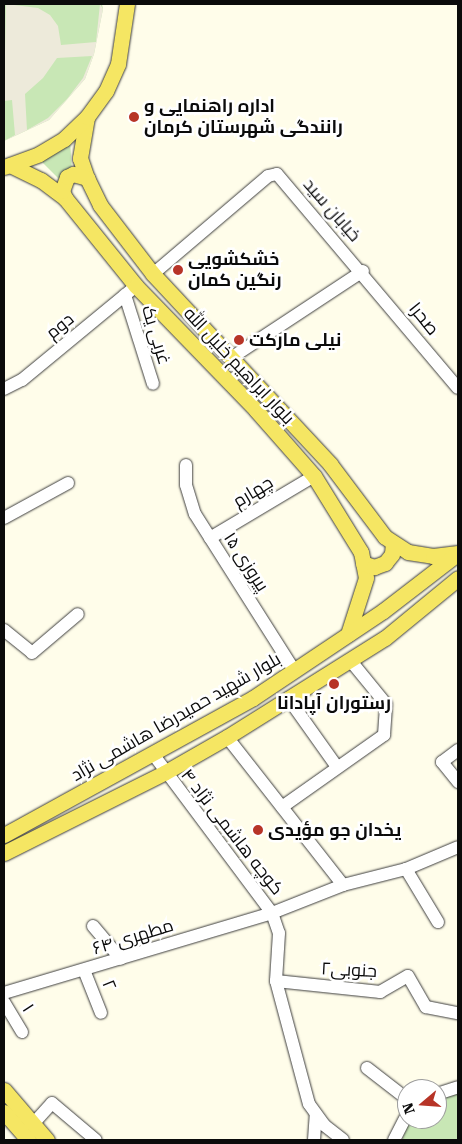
<!DOCTYPE html>
<meta charset="utf-8">
<style>
body{margin:0}
#map{position:relative;width:462px;height:1144px;overflow:hidden;background:#fffdea;font-family:"Roboto Serif",Cairo,serif}
div>[style]{position:absolute}
[style*='--x']{left:calc(var(--x)*1px);top:calc(var(--y)*1px);width:calc(var(--w)*1px);rotate:calc(var(--a)*1deg)}
.green>*{inset:0;background:#c8e7b5}
.plaza>*{inset:0;background:#edeada}
.roads{filter:drop-shadow(0 0 1px #3e3e3e) drop-shadow(0 0 1px #3e3e3e)}
.minor>*{height:12px;margin:-6px;padding:0 6px;transform-origin:6px;border-radius:6px;background:#fff}
.major>*{height:15px;margin:-7.5px;padding:0 7.5px;transform-origin:7.5px;border-radius:7.5px;background:#f5e663}
.dots>*{width:14px;height:14px;translate:-50% -50%;box-sizing:border-box;border:2px solid #fff;border-radius:50%}
span{translate:-50% -50%;white-space:nowrap;text-align:center;line-height:1.15;-webkit-text-stroke:5px #fff;paint-order:stroke}
.poi-label{font-size:18px;color:#0b0b0b;font-weight:700}
.left{translate:0 -50%;text-align:left}
.street-label{font-size:18px;color:#0b0b0b}
.frame{position:absolute;inset:0;border:5px solid #0b0b0b;pointer-events:none}
.north{position:absolute;left:397px;top:1079px;width:50px;height:50px;box-sizing:border-box;background:#fff;border:1px solid #9d9d9d;border-radius:50%;rotate:252deg;font-size:14px;font-weight:700;line-height:20px;text-align:center;color:#0b0b0b}
.north::after{content:'';display:block;margin:auto;width:18px;height:22px;background:#b73427;clip-path:polygon(50% 0,100% 100%,50% 72%,0 100%)}
</style>
<div id="map">
<div class="green">
<div style="clip-path:polygon(4px 4px,102px 4px,103px 9px,94px 54px,85px 79px,49px 120px,4px 141px)"></div>
<div style="clip-path:polygon(70px 140px,72px 171px,59px 179px,38px 158px)"></div>
<div style="clip-path:polygon(458px 1094px,458px 1140px,402px 1140px,410px 1119px,437px 1119px,437px 1099px)"></div>
</div>
<div class="plaza">
<div style="clip-path:polygon(evenodd,6px 4px,38px 8px,50px 15px,58px 26px,61px 45px,96px 42px,100px 4px,103px 9px,94px 54px,85px 79px,49px 120px,4px 141px,15px 135px,12px 100px,4px 101px,6px 4px,92px 56px,83px 78px,67px 99px,48px 118px,27px 130px,25px 94px,43px 78px,57px 58px,92px 56px)"></div>
</div>
<div class="roads">
<div class="minor">
<div style="--x:153;--y:274;--w:151;--a:-40.4"></div>
<div style="--x:268;--y:176;--w:9;--a:-13"></div>
<div style="--x:277;--y:174;--w:280;--a:49.8"></div>
<div style="--x:125;--y:295;--w:93;--a:72.5"></div>
<div style="--x:231;--y:358;--w:158;--a:-33.4"></div>
<div style="--x:4;--y:389;--w:20;--a:-27"></div>
<div style="--x:22;--y:380;--w:148;--a:-39.5"></div>
<div style="--x:186;--y:465;--w:20;--a:90"></div>
<div style="--x:186;--y:485;--w:30;--a:73"></div>
<div style="--x:195;--y:514;--w:185;--a:57.6"></div>
<div style="--x:4;--y:518;--w:73;--a:-28.7"></div>
<div style="--x:210;--y:538;--w:121;--a:-30.8"></div>
<div style="--x:4;--y:630;--w:36;--a:39"></div>
<div style="--x:32;--y:653;--w:60;--a:-40.3"></div>
<div style="--x:288;--y:698;--w:85;--a:54.6"></div>
<div style="--x:227;--y:737;--w:188;--a:51.9"></div>
<div style="--x:458;--y:750;--w:20;--a:143"></div>
<div style="--x:442;--y:762;--w:26;--a:51"></div>
<div style="--x:153;--y:754;--w:199;--a:53.2"></div>
<div style="--x:272;--y:913;--w:21;--a:71"></div>
<div style="--x:279;--y:933;--w:48;--a:93.6"></div>
<div style="--x:276;--y:981;--w:127;--a:75"></div>
<div style="--x:309;--y:1104;--w:26;--a:54"></div>
<div style="--x:324;--y:1125;--w:24;--a:38"></div>
<div style="--x:282;--y:807;--w:125;--a:-35.2"></div>
<div style="--x:384;--y:735;--w:31;--a:-86"></div>
<div style="--x:386;--y:704;--w:57;--a:-129.3"></div>
<div style="--x:406;--y:869;--w:62;--a:58.9"></div>
<div style="--x:93;--y:926;--w:43;--a:49.7"></div>
<div style="--x:84;--y:970;--w:46;--a:68.4"></div>
<div style="--x:276;--y:981;--w:105;--a:6"></div>
<div style="--x:380;--y:992;--w:32;--a:-30"></div>
<div style="--x:408;--y:976;--w:36;--a:60"></div>
<div style="--x:426;--y:1007;--w:33;--a:11"></div>
<div style="--x:4;--y:993;--w:280;--a:-16.6"></div>
<div style="--x:272;--y:913;--w:76;--a:-21.5"></div>
<div style="--x:343;--y:885;--w:65;--a:-14.3"></div>
<div style="--x:406;--y:869;--w:56;--a:-22.9"></div>
<div style="--x:4;--y:1002;--w:35;--a:59"></div>
<div style="--x:367;--y:1068;--w:51;--a:37.8"></div>
<div style="--x:437;--y:1094;--w:22;--a:-18"></div>
<div style="--x:33;--y:1124;--w:28;--a:-48"></div>
<div style="--x:52;--y:1103;--w:57;--a:40.1"></div>
<div style="--x:314;--y:1140;--w:26;--a:-86"></div>
<div style="--x:394;--y:1140;--w:29;--a:-63"></div>
</div>
<div class="major">
<div style="--x:87;--y:117;--w:42;--a:99.7"></div>
<div style="--x:80;--y:158;--w:21;--a:71"></div>
<div style="--x:87;--y:178;--w:30;--a:64"></div>
<div style="--x:100;--y:205;--w:87;--a:52.5"></div>
<div style="--x:153;--y:274;--w:260;--a:47"></div>
<div style="--x:330;--y:464;--w:91;--a:53"></div>
<div style="--x:385;--y:537;--w:27;--a:33"></div>
<div style="--x:408;--y:552;--w:25;--a:9"></div>
<div style="--x:433;--y:556;--w:25;--a:-7"></div>
<div style="--x:10;--y:165;--w:34;--a:26"></div>
<div style="--x:41;--y:180;--w:30;--a:37"></div>
<div style="--x:65;--y:198;--w:113;--a:51.1"></div>
<div style="--x:136;--y:286;--w:173;--a:45.9"></div>
<div style="--x:256;--y:410;--w:88;--a:48.7"></div>
<div style="--x:314;--y:476;--w:89;--a:58.3"></div>
<div style="--x:361;--y:552;--w:26;--a:79"></div>
<div style="--x:366;--y:578;--w:59;--a:107.8"></div>
<div style="--x:4;--y:167;--w:37;--a:-20"></div>
<div style="--x:39;--y:154;--w:29;--a:-31"></div>
<div style="--x:64;--y:139;--w:32;--a:-44"></div>
<div style="--x:87;--y:117;--w:32;--a:-54"></div>
<div style="--x:106;--y:91;--w:30;--a:-66"></div>
<div style="--x:118;--y:64;--w:61;--a:-81.5"></div>
<div style="--x:65;--y:198;--w:8;--a:-113"></div>
<div style="--x:62;--y:191;--w:15;--a:-70"></div>
<div style="--x:67;--y:177;--w:7;--a:-27"></div>
<div style="--x:73;--y:174;--w:15;--a:16"></div>
<div style="--x:363;--y:563;--w:12;--a:20"></div>
<div style="--x:374;--y:567;--w:12;--a:-20"></div>
<div style="--x:385;--y:563;--w:11;--a:-52"></div>
<div style="--x:392;--y:554;--w:11;--a:-85"></div>
<div style="--x:4;--y:835;--w:284;--a:-28.8"></div>
<div style="--x:253;--y:698;--w:156;--a:-33.8"></div>
<div style="--x:383;--y:611;--w:93;--a:-37.6"></div>
<div style="--x:4;--y:853;--w:179;--a:-26.6"></div>
<div style="--x:164;--y:773;--w:73;--a:-29.7"></div>
<div style="--x:227;--y:737;--w:186;--a:-32.1"></div>
<div style="--x:385;--y:638;--w:94;--a:-39.4"></div>
<div style="--x:4;--y:1090;--w:66;--a:49.3"></div>
<div style="--x:4;--y:1112;--w:37;--a:49"></div>
</div>
</div>
<div class="dots">
<div style="left:134px;top:117px;background:#b73427"></div>
<div style="left:178px;top:270px;background:#b73427"></div>
<div style="left:239px;top:340px;background:#b73427"></div>
<div style="left:334px;top:684px;background:#b73427"></div>
<div style="left:258px;top:830px;background:#b73427"></div>
</div>
<div class="poi-label">
<span class="left" style="left:144px;top:117px">اداره راهنمایی و<br>رانندگی شهرستان کرمان</span>
<span class="left" style="left:188px;top:270px">خشکشویی<br>رنگین کمان</span>
<span class="left" style="left:249px;top:340px">نیلی مارکت</span>
<span style="left:334px;top:703px">رستوران آپادانا</span>
<span class="left" style="left:268px;top:830px">یخدان جو مؤیدی</span>
</div>
<div class="street-label">
<span style="left:332px;top:210px;rotate:49deg">خیابان سید</span>
<span style="left:424px;top:319px;rotate:51deg">صحرا</span>
<span style="left:60px;top:326px;rotate:-39deg">دوم</span>
<span style="left:156px;top:335px;rotate:73deg">غربی یک</span>
<span style="left:239px;top:366px;rotate:47deg">بلوار ابراهیم خلیل الله</span>
<span style="left:253px;top:492px;rotate:-31deg">چهارم</span>
<span style="left:246px;top:562px;rotate:57deg">پیروزی ۱۵</span>
<span style="left:176px;top:717px;rotate:-30deg">بلوار شهید حمیدرضا هاشمی نژاد</span>
<span style="left:232px;top:832px;rotate:52deg">کوچه هاشمی نژاد ۴</span>
<span style="left:133px;top:937px;rotate:-17deg">مطهری ۶۴</span>
<span style="left:349px;top:970px;rotate:3deg">جنوبی۲</span>
<span style="left:109px;top:985px;rotate:68deg">۲</span>
<span style="left:28px;top:1008px;rotate:57deg">۱</span>
</div>
<div class="frame"></div>
<div class="north">N</div>
</div>
